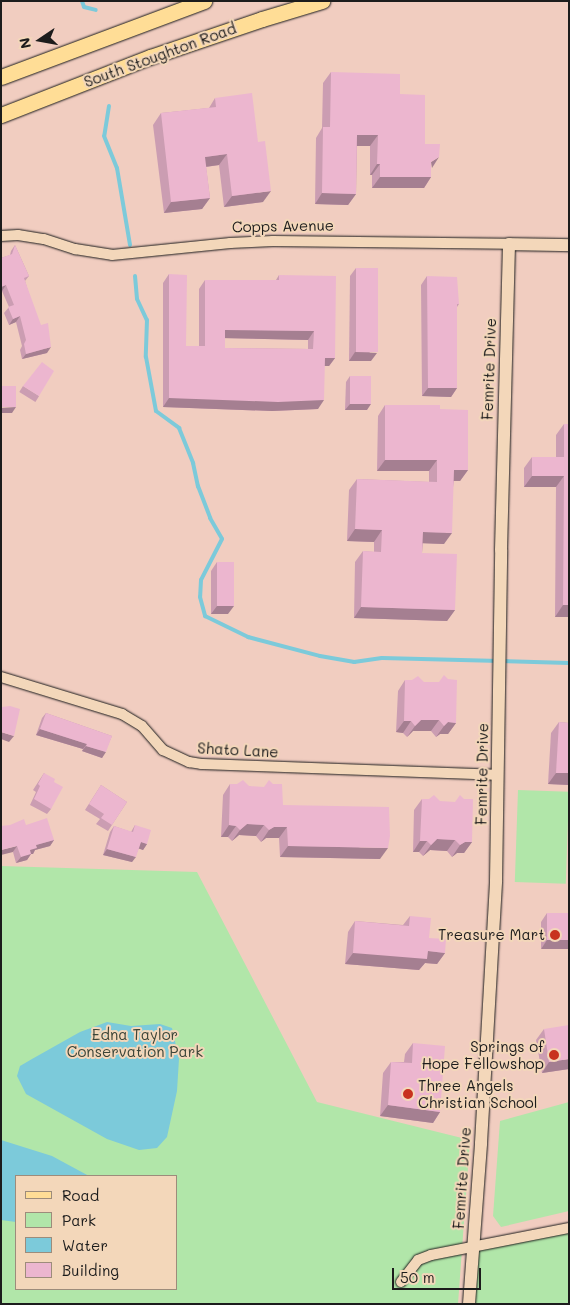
<!DOCTYPE html>
<style>
body{margin:0}
#map{position:relative;width:570px;height:1305px;overflow:hidden;background:#f1cdc0;font-family:Mali,sans-serif}
div>[style]{position:absolute}
[style*='--x']{left:calc(var(--x)*1px);top:calc(var(--y)*1px);width:calc(var(--w)*1px);rotate:calc(var(--a)*1deg)}
.green>*{inset:0;background:#b1e6a9;transform-origin:0 0}
.water>*{inset:0;background:#7ccada}
.stream>*{height:4px;margin:-2px;padding:0 2px;transform-origin:2px;border-radius:2px;background:#7ccada}
.roads{filter:drop-shadow(0 0 1px #1c1c1c) drop-shadow(0 0 1px #1c1c1c)}
.minor>*{height:10px;margin:-5px;padding:0 5px;transform-origin:5px;border-radius:5px;background:#f3d7ba}
.tertiary>*{height:12px;margin:-6px;padding:0 6px;transform-origin:6px;border-radius:6px;background:#f3d7ba}
.primary>*{height:15px;margin:-7.5px;padding:0 7.5px;transform-origin:7.5px;border-radius:7.5px;background:#ffdd96}
.wall>*{inset:0;background:#cb9db2;transform-origin:0 0}
.shaded-wall>*{inset:0;background:#a57f91}
.building>*{inset:0;background:#ecb6cf;transform-origin:0 0}
.dots>*{width:14px;height:14px;translate:-50% -50%;box-sizing:border-box;border:2px solid #f3d7ba;border-radius:50%}
span{translate:-50% -50%;white-space:nowrap;text-align:center;line-height:1.15;-webkit-text-stroke:4px #f3d7ba;paint-order:stroke}
.street-label{font-size:15px;color:#1c1c1c}
.poi-label{font-size:15px;color:#1c1c1c}
.right{translate:-100% -50%;text-align:right}
.left{translate:0 -50%;text-align:left}
.park-label{font-size:15px;color:#3a4438}
.frame{position:absolute;inset:0;border:2px solid #1c1c1c;pointer-events:none}
.legend{position:absolute;left:15px;top:1175px;width:162px;height:115px;box-sizing:border-box;background:#f3d7ba;border:1px solid #9d8c7b;margin:0;padding:6px 9px;list-style:none;font-size:15px;color:#1c1c1c}
.legend li{display:flex;align-items:center;gap:10px;height:25px}
.legend b{width:25px;border:1px solid #9d8c7b}
.north{position:absolute;left:15px;top:15px;width:50px;height:50px;-webkit-text-stroke:4px #f3d7ba;paint-order:stroke;rotate:258deg;font-size:14px;font-weight:700;line-height:20px;text-align:center;color:#1c1c1c}
.north::after{content:'';display:block;margin:auto;width:18px;height:22px;background:#1c1c1c;clip-path:polygon(50% 0,100% 100%,50% 72%,0 100%)}
.scale{position:absolute;left:392px;top:1268px;width:89px;height:22px;box-sizing:border-box;border:2px solid #1c1c1c;border-top:0;padding-left:6px;font-size:15px;line-height:18px;white-space:nowrap;color:#1c1c1c;-webkit-text-stroke:4px #f3d7ba;paint-order:stroke}
</style>
<div id="map">
<div class="green">
<div style="left:518px;top:790px;width:51px;height:92px;rotate:2deg"></div>
<div style="clip-path:polygon(evenodd,1px 866px,197px 872px,317px 1102px,470px 1140px,458px 1304px,1px 1304px,1px 866px,16px 1176px,176px 1176px,176px 1289px,16px 1289px,16px 1176px)"></div>
<div style="clip-path:polygon(569px 1102px,569px 1211px,501px 1227px,493px 1216px,500px 1121px)"></div>
<div style="clip-path:polygon(569px 1228px,569px 1304px,469px 1304px,474px 1247px)"></div>
</div>
<div class="water">
<div style="clip-path:polygon(107px 1022px,131px 1026px,160px 1024px,172px 1028px,179px 1059px,177px 1091px,167px 1137px,157px 1148px,139px 1150px,107px 1139px,26px 1094px,17px 1076px,20px 1066px,32px 1059px,80px 1032px)"></div>
<div style="clip-path:polygon(1px 1140px,52px 1156px,89px 1176px,16px 1176px,16px 1222px,1px 1220px)"></div>
</div>
<div class="stream">
<div style="--x:82;--y:1;--w:6;--a:72"></div>
<div style="--x:84;--y:7;--w:12;--a:14"></div>
<div style="--x:109;--y:106;--w:30;--a:99"></div>
<div style="--x:104;--y:136;--w:35;--a:68"></div>
<div style="--x:117;--y:168;--w:78;--a:80.4"></div>
<div style="--x:135;--y:276;--w:23;--a:85"></div>
<div style="--x:137;--y:299;--w:23;--a:65"></div>
<div style="--x:147;--y:320;--w:37;--a:92"></div>
<div style="--x:146;--y:357;--w:55;--a:79.5"></div>
<div style="--x:156;--y:411;--w:29;--a:36"></div>
<div style="--x:179;--y:428;--w:38;--a:68"></div>
<div style="--x:193;--y:463;--w:24;--a:78"></div>
<div style="--x:198;--y:486;--w:34;--a:69"></div>
<div style="--x:210;--y:518;--w:24;--a:60"></div>
<div style="--x:222;--y:539;--w:46;--a:117.1"></div>
<div style="--x:201;--y:580;--w:17;--a:93"></div>
<div style="--x:200;--y:597;--w:20;--a:75"></div>
<div style="--x:205;--y:616;--w:48;--a:26"></div>
<div style="--x:248;--y:637;--w:74;--a:14.8"></div>
<div style="--x:320;--y:656;--w:35;--a:10"></div>
<div style="--x:354;--y:662;--w:28;--a:-8"></div>
<div style="--x:382;--y:658;--w:187;--a:1.5"></div>
</div>
<div class="roads">
<div class="minor">
<div style="--x:1;--y:236;--w:17;--a:-3"></div>
<div style="--x:18;--y:235;--w:26;--a:9"></div>
<div style="--x:44;--y:239;--w:33;--a:18"></div>
<div style="--x:75;--y:249;--w:37;--a:9"></div>
<div style="--x:112;--y:255;--w:119;--a:-5.8"></div>
<div style="--x:230;--y:243;--w:43;--a:-2.7"></div>
<div style="--x:273;--y:241;--w:236;--a:0.7"></div>
<div style="--x:1;--y:677;--w:127;--a:17"></div>
<div style="--x:122;--y:714;--w:23;--a:31"></div>
<div style="--x:142;--y:726;--w:32;--a:49"></div>
<div style="--x:163;--y:750;--w:29;--a:25"></div>
<div style="--x:189;--y:762;--w:12;--a:9"></div>
<div style="--x:201;--y:764;--w:296;--a:2.1"></div>
<div style="--x:401;--y:1282;--w:28;--a:-52"></div>
<div style="--x:418;--y:1260;--w:14;--a:-21"></div>
<div style="--x:431;--y:1255;--w:141;--a:-11.1"></div>
</div>
<div class="tertiary">
<div style="--x:469;--y:1304;--w:161;--a:-85.7"></div>
<div style="--x:481;--y:1143;--w:262;--a:-86.7"></div>
<div style="--x:496;--y:881;--w:331;--a:-89.1"></div>
<div style="--x:501;--y:550;--w:306;--a:-88.5"></div>
<div style="--x:509;--y:244;--w:60;--a:1"></div>
</div>
<div class="primary">
<div style="--x:1;--y:77;--w:217;--a:-20.5"></div>
<div style="--x:1;--y:115;--w:160;--a:-21.3"></div>
<div style="--x:150;--y:57;--w:118;--a:-18.7"></div>
<div style="--x:262;--y:19;--w:63;--a:-16.7"></div>
</div>
</div>
<div class="wall">
<div style="clip-path:polygon(331px 72px,400px 94px,425px 144px,431px 168px,431px 177px,424px 188px,372px 188px,372px 175px,370px 175px,370px 146px,357px 146px,356px 194px,348px 205px,315px 204px,316px 138px,322px 128px,323px 83px)"></div>
<div style="clip-path:polygon(215px 98px,263px 202px,224px 207px,219px 165px,206px 167px,210px 198px,202px 209px,164px 213px,153px 125px,161px 113px,209px 108px)"></div>
<div style="clip-path:polygon(15px 245px,29px 276px,25px 281px,47px 353px,22px 359px,20px 350px,22px 346px,16px 322px,9px 325px,4px 313px,9px 307px,2px 291px,1px 291px,1px 258px,10px 255px,11px 251px)"></div>
<div style="clip-path:polygon(356px 268px,371px 361px,349px 361px,350px 276px)"></div>
<div style="clip-path:polygon(evenodd,169px 274px,186px 346px,199px 346px,199px 289px,205px 280px,276px 280px,279px 275px,335px 358px,329px 366px,324px 366px,318px 409px,272px 411px,163px 407px,163px 283px,169px 274px,225px 338px,308px 340px,308px 349px,225px 348px,225px 338px)"></div>
<div style="clip-path:polygon(427px 276px,459px 304px,457px 307px,457px 388px,451px 397px,422px 396px,421px 285px)"></div>
<div style="clip-path:polygon(350px 376px,367px 410px,345px 410px,346px 382px)"></div>
<div style="left:23px;top:386px;width:19px;height:7px;rotate:32deg"></div>
<div style="clip-path:polygon(385px 405px,440px 409px,468px 470px,460px 481px,454px 481px,444px 544px,423px 543px,422px 553px,455px 610px,447px 621px,354px 618px,355px 562px,363px 551px,374px 552px,374px 542px,347px 541px,349px 490px,357px 479px,429px 482px,429px 471px,377px 471px,378px 416px)"></div>
<div style="clip-path:polygon(564px 424px,569px 424px,569px 617px,555px 617px,556px 487px,524px 487px,524px 468px,532px 457px,556px 457px,556px 435px)"></div>
<div style="clip-path:polygon(217px 562px,228px 614px,211px 614px,211px 571px)"></div>
<div style="clip-path:polygon(405px 680px,456px 723px,448px 734px,440px 734px,436px 737px,431px 731px,413px 731px,407px 737px,403px 733px,396px 732px,398px 691px)"></div>
<div style="clip-path:polygon(46px 713px,112px 736px,102px 758px,82px 751px,83px 749px,36px 735px,42px 718px)"></div>
<div style="clip-path:polygon(559px 722px,569px 723px,569px 785px,548px 784px,551px 733px)"></div>
<div style="clip-path:polygon(44px 773px,54px 782px,51px 809px,47px 814px,30px 805px,36px 792px,33px 790px)"></div>
<div style="clip-path:polygon(230px 784px,249px 786px,380px 859px,280px 857px,279px 838px,266px 838px,261px 842px,256px 836px,239px 835px,232px 841px,228px 837px,221px 837px,223px 795px)"></div>
<div style="clip-path:polygon(101px 785px,127px 802px,108px 831px,96px 824px,100px 819px,85px 810px)"></div>
<div style="clip-path:polygon(422px 799px,472px 842px,464px 853px,457px 853px,452px 857px,447px 851px,430px 850px,423px 856px,419px 852px,413px 852px,414px 810px)"></div>
<div style="clip-path:polygon(26px 825px,54px 840px,50px 846px,35px 850px,33px 854px,31px 854px,27px 860px,16px 863px,13px 852px)"></div>
<div style="clip-path:polygon(135px 825px,147px 844px,143px 850px,139px 848px,132px 862px,103px 855px,110px 832px,114px 826px,131px 832px)"></div>
<div style="clip-path:polygon(547px 913px,569px 913px,541px 949px,541px 922px)"></div>
<div style="clip-path:polygon(410px 916px,429px 938px,445px 953px,437px 964px,425px 963px,419px 970px,345px 964px,348px 932px,355px 921px,403px 925px)"></div>
<div style="clip-path:polygon(544px 1029px,569px 1069px,542px 1073px,536px 1040px)"></div>
<div style="clip-path:polygon(413px 1043px,440px 1112px,433px 1123px,380px 1116px,383px 1073px,391px 1062px,404px 1062px,405px 1054px)"></div>
</div>
<div class="shaded-wall">
<div style="clip-path:polygon(357px 135px,378px 135px,370px 146px,349px 146px)"></div>
<div style="clip-path:polygon(227px 154px,219px 165px,197px 168px,205px 157px)"></div>
<div style="clip-path:polygon(439px 157px,432px 168px,431px 162px)"></div>
<div style="clip-path:polygon(377px 164px,380px 164px,372px 175px,370px 175px)"></div>
<div style="clip-path:polygon(380px 177px,431px 177px,424px 188px,372px 188px)"></div>
<div style="clip-path:polygon(271px 191px,263px 202px,224px 207px,232px 196px)"></div>
<div style="clip-path:polygon(322px 193px,356px 194px,348px 205px,315px 204px)"></div>
<div style="clip-path:polygon(210px 198px,202px 209px,164px 213px,171px 202px)"></div>
<div style="clip-path:polygon(6px 285px,2px 291px,1px 291px,1px 287px)"></div>
<div style="clip-path:polygon(20px 316px,16px 322px,9px 325px,13px 319px)"></div>
<div style="clip-path:polygon(225px 330px,314px 331px,308px 340px,219px 338px)"></div>
<div style="clip-path:polygon(51px 347px,47px 353px,22px 359px,26px 354px)"></div>
<div style="clip-path:polygon(355px 352px,377px 353px,371px 361px,349px 361px)"></div>
<div style="clip-path:polygon(325px 358px,335px 358px,329px 366px,319px 366px)"></div>
<div style="clip-path:polygon(428px 388px,457px 388px,451px 397px,422px 396px)"></div>
<div style="clip-path:polygon(169px 398px,324px 400px,318px 409px,272px 411px,163px 407px)"></div>
<div style="clip-path:polygon(350px 404px,371px 404px,367px 410px,345px 410px)"></div>
<div style="clip-path:polygon(16px 407px,12px 413px,1px 413px,1px 408px)"></div>
<div style="clip-path:polygon(385px 460px,437px 460px,429px 471px,377px 471px)"></div>
<div style="clip-path:polygon(454px 470px,468px 470px,460px 481px,446px 481px)"></div>
<div style="clip-path:polygon(532px 476px,564px 476px,556px 487px,524px 487px)"></div>
<div style="clip-path:polygon(355px 529px,382px 530px,374px 542px,347px 541px)"></div>
<div style="clip-path:polygon(423px 532px,452px 533px,444px 544px,415px 543px)"></div>
<div style="clip-path:polygon(563px 605px,569px 605px,569px 617px,555px 617px)"></div>
<div style="clip-path:polygon(217px 606px,234px 606px,228px 614px,211px 614px)"></div>
<div style="clip-path:polygon(361px 607px,455px 610px,447px 621px,354px 618px)"></div>
<div style="clip-path:polygon(421px 720px,439px 720px,431px 731px,413px 731px,407px 737px,415px 726px)"></div>
<div style="clip-path:polygon(404px 721px,411px 721px,403px 733px,396px 732px)"></div>
<div style="clip-path:polygon(448px 722px,456px 723px,448px 734px,440px 734px,436px 737px,444px 726px)"></div>
<div style="clip-path:polygon(40px 729px,87px 744px,83px 749px,36px 735px)"></div>
<div style="clip-path:polygon(1px 732px,14px 736px,9px 742px,1px 739px)"></div>
<div style="clip-path:polygon(86px 746px,106px 752px,102px 758px,82px 751px)"></div>
<div style="clip-path:polygon(556px 773px,569px 773px,569px 785px,548px 784px)"></div>
<div style="clip-path:polygon(247px 824px,264px 825px,256px 836px,239px 835px,232px 841px,240px 830px)"></div>
<div style="clip-path:polygon(229px 825px,236px 826px,228px 837px,221px 837px)"></div>
<div style="clip-path:polygon(274px 827px,287px 827px,279px 838px,266px 838px,261px 842px,269px 830px)"></div>
<div style="clip-path:polygon(437px 839px,455px 840px,447px 851px,430px 850px,423px 856px,431px 845px)"></div>
<div style="clip-path:polygon(54px 840px,50px 846px,35px 850px,33px 854px,31px 854px,27px 860px,16px 863px,21px 857px,36px 845px)"></div>
<div style="clip-path:polygon(420px 841px,427px 841px,419px 852px,413px 852px)"></div>
<div style="clip-path:polygon(141px 842px,147px 844px,143px 850px,137px 848px)"></div>
<div style="clip-path:polygon(465px 842px,472px 842px,464px 853px,457px 853px,452px 857px,460px 845px)"></div>
<div style="clip-path:polygon(17px 846px,13px 852px,1px 855px,1px 850px)"></div>
<div style="clip-path:polygon(288px 846px,388px 848px,380px 859px,280px 857px)"></div>
<div style="clip-path:polygon(107px 849px,136px 857px,132px 862px,103px 855px)"></div>
<div style="clip-path:polygon(547px 940px,569px 940px,569px 949px,541px 949px)"></div>
<div style="clip-path:polygon(428px 951px,445px 953px,437px 964px,425px 963px,419px 970px,345px 964px,353px 953px)"></div>
<div style="clip-path:polygon(569px 1059px,569px 1069px,542px 1073px,549px 1062px)"></div>
<div style="clip-path:polygon(388px 1105px,440px 1112px,433px 1123px,380px 1116px)"></div>
</div>
<div class="building">
<div style="clip-path:polygon(331px 72px,400px 74px,400px 94px,425px 95px,425px 144px,440px 144px,439px 157px,431px 162px,431px 177px,380px 177px,380px 164px,377px 164px,378px 135px,357px 135px,356px 194px,322px 193px,323px 127px,330px 127px)"></div>
<div style="clip-path:polygon(252px 93px,258px 142px,265px 141px,271px 191px,232px 196px,227px 154px,205px 157px,210px 198px,171px 202px,161px 113px,216px 107px,215px 98px)"></div>
<div style="clip-path:polygon(15px 245px,29px 276px,24px 278px,41px 325px,48px 323px,51px 347px,26px 354px,24px 344px,26px 340px,20px 316px,13px 319px,8px 307px,14px 305px,6px 285px,1px 287px,1px 258px,12px 254px)"></div>
<div style="left:356px;top:268px;width:22px;height:84px"></div>
<div style="clip-path:polygon(evenodd,169px 274px,187px 275px,186px 346px,205px 346px,205px 280px,279px 280px,279px 275px,336px 276px,335px 358px,325px 358px,324px 400px,278px 402px,169px 398px,169px 274px,225px 330px,314px 331px,313px 349px,225px 348px,225px 330px)"></div>
<div style="clip-path:polygon(427px 276px,457px 277px,459px 304px,457px 304px,457px 388px,428px 388px)"></div>
<div style="clip-path:polygon(42px 362px,54px 371px,39px 396px,23px 386px)"></div>
<div style="left:350px;top:376px;width:21px;height:28px"></div>
<div style="left:16px;top:386px;width:21px;height:15px;rotate:90deg"></div>
<div style="clip-path:polygon(385px 405px,440px 405px,440px 409px,468px 410px,468px 470px,454px 470px,452px 533px,423px 532px,422px 553px,457px 554px,455px 610px,361px 607px,363px 551px,381px 552px,382px 530px,355px 529px,357px 479px,437px 482px,437px 460px,385px 460px)"></div>
<div style="clip-path:polygon(564px 424px,569px 424px,569px 605px,563px 605px,564px 476px,532px 476px,532px 457px,564px 457px)"></div>
<div style="left:217px;top:562px;width:17px;height:44px"></div>
<div style="clip-path:polygon(444px 675px,448px 679px,457px 680px,456px 723px,448px 722px,444px 726px,439px 720px,421px 720px,415px 726px,411px 721px,404px 721px,405px 680px,412px 680px,418px 676px,424px 682px,439px 682px)"></div>
<div style="clip-path:polygon(10px 706px,20px 709px,14px 736px,1px 732px,1px 711px,2px 707px)"></div>
<div style="clip-path:polygon(46px 713px,112px 736px,106px 752px,86px 746px,87px 744px,40px 729px)"></div>
<div style="clip-path:polygon(559px 722px,569px 723px,569px 773px,556px 773px)"></div>
<div style="clip-path:polygon(44px 773px,55px 779px,54px 782px,63px 787px,51px 809px,34px 799px,40px 786px,38px 784px)"></div>
<div style="clip-path:polygon(243px 780px,249px 786px,264px 787px,269px 780px,273px 784px,282px 784px,283px 805px,389px 807px,390px 836px,388px 848px,288px 846px,287px 827px,274px 827px,269px 830px,264px 825px,247px 824px,240px 830px,236px 826px,229px 825px,230px 784px,237px 784px)"></div>
<div style="clip-path:polygon(101px 785px,127px 802px,112px 825px,101px 818px,104px 814px,89px 804px)"></div>
<div style="clip-path:polygon(434px 795px,440px 801px,455px 802px,460px 795px,464px 799px,473px 799px,472px 842px,465px 842px,460px 845px,455px 840px,437px 839px,431px 845px,427px 841px,420px 841px,422px 799px,429px 799px)"></div>
<div style="clip-path:polygon(47px 818px,54px 840px,36px 845px,37px 848px,30px 850px,31px 854px,21px 857px,17px 846px,1px 850px,1px 826px,10px 825px,24px 819px,26px 825px)"></div>
<div style="clip-path:polygon(135px 825px,151px 830px,147px 844px,141px 842px,136px 857px,107px 849px,114px 826px,133px 832px)"></div>
<div style="left:547px;top:913px;width:22px;height:27px"></div>
<div style="clip-path:polygon(410px 916px,431px 918px,429px 938px,446px 939px,445px 953px,428px 951px,427px 959px,353px 953px,355px 921px,409px 926px)"></div>
<div style="clip-path:polygon(569px 1025px,569px 1059px,549px 1062px,544px 1029px)"></div>
<div style="clip-path:polygon(413px 1043px,445px 1046px,440px 1112px,388px 1105px,391px 1062px,412px 1063px)"></div>
</div>
<div class="dots">
<div style="left:555px;top:935px;background:#c8321e"></div>
<div style="left:554px;top:1055px;background:#c8321e"></div>
<div style="left:408px;top:1094px;background:#c8321e"></div>
</div>
<div class="street-label">
<span style="left:160px;top:55px;rotate:-20deg">South Stoughton Road</span>
<span style="left:283px;top:226px;rotate:-1deg">Copps Avenue</span>
<span style="left:489px;top:369px;rotate:-88deg">Femrite Drive</span>
<span style="left:238px;top:750px;rotate:3deg">Shato Lane</span>
<span style="left:482px;top:774px;rotate:-89deg">Femrite Drive</span>
<span style="left:462px;top:1178px;rotate:-86deg">Femrite Drive</span>
</div>
<div class="poi-label">
<span class="right" style="left:545px;top:935px">Treasure Mart</span>
<span class="right" style="left:544px;top:1055px">Springs of<br>Hope Fellowshop</span>
<span class="left" style="left:418px;top:1094px">Three Angels<br>Christian School</span>
</div>
<div class="park-label">
<span style="left:135px;top:1043px">Edna Taylor<br>Conservation Park</span>
</div>
<div class="frame"></div>
<ul class="legend">
<li><b style="height:6px;background:#ffdd96"></b>Road</li>
<li><b style="height:14px;background:#b1e6a9"></b>Park</li>
<li><b style="height:14px;background:#7ccada"></b>Water</li>
<li><b style="height:14px;background:#ecb6cf"></b>Building</li>
</ul>
<div class="north">N</div>
<div class="scale">50 m</div>
</div>
